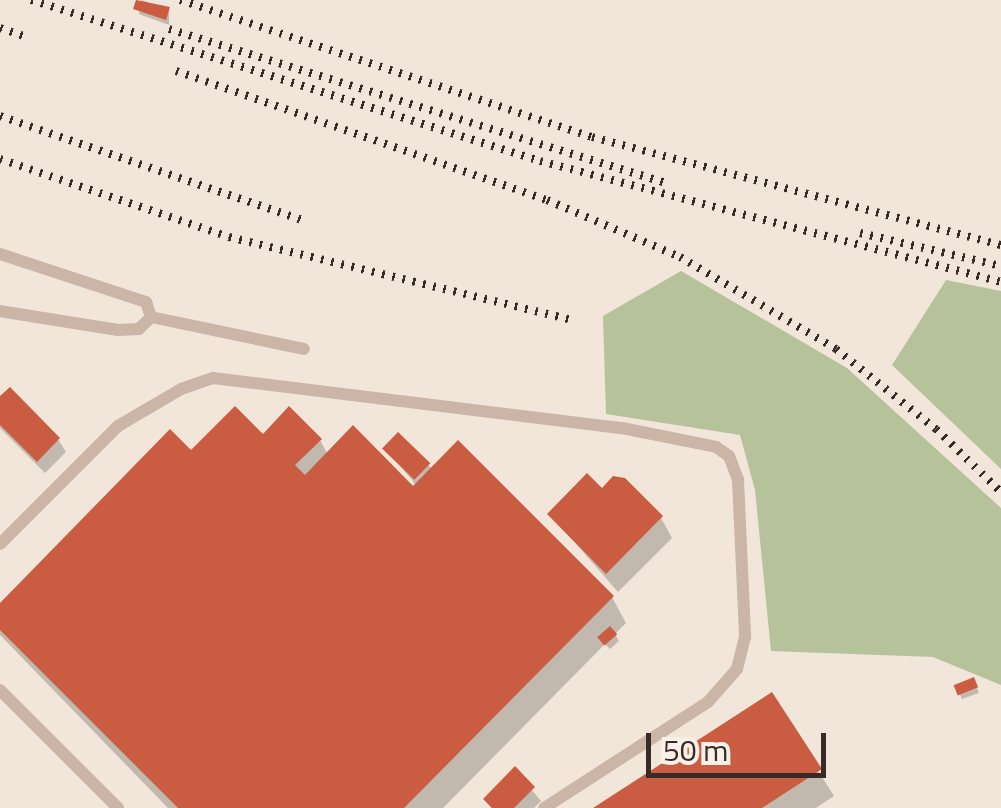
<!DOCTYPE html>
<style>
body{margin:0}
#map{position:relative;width:1001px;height:808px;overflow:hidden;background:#f2e6da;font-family:"Titillium Web",sans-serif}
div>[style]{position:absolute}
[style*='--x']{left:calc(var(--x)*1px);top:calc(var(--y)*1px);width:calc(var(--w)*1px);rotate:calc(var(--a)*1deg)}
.green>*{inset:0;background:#b6c29a}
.shadow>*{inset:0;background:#0003}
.building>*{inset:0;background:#ca5d41;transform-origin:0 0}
.service>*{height:12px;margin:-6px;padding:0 6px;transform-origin:6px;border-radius:6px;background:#cbb5a6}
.rail>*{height:8px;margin-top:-4px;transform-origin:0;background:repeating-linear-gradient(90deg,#372b27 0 2.5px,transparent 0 10.5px)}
span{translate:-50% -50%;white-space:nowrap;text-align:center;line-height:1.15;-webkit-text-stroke:9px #faf0e7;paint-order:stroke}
.scale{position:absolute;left:646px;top:733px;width:180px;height:45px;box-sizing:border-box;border:5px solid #372b27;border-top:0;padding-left:12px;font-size:30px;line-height:35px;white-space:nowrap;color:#372b27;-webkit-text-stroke:8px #faf0e7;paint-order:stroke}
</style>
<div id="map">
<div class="green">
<div style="clip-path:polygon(681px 271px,847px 368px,1001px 508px,1001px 685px,933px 657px,771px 651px,755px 490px,740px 435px,606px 414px,603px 316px)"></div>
<div style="clip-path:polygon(946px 280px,1001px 291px,1001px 469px,892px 365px)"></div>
</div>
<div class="shadow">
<div style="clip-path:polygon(141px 0,169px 9px,169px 25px,139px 14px)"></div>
<div style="clip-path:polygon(0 400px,58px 439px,66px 452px,45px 473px,0 428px)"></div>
<div style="clip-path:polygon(263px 437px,320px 440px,328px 455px,413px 490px,417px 486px,385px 448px,428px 465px,612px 597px,626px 623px,615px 634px,619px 641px,610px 649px,605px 644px,443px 808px,168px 808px,0 635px,0 606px,191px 454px)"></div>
<div style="clip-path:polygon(602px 492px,661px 518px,672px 538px,618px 592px,550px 514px)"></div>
<div style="clip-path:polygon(956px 685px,976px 685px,979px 693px,962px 699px)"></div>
<div style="clip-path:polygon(771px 696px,834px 796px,816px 808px,598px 808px)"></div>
<div style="clip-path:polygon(515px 770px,541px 801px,534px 808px,491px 808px,486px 799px)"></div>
</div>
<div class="building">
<div style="clip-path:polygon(136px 0,170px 7px,166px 20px,133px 9px)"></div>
<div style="clip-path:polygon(10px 387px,60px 438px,37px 462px,0 425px,0 396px)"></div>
<div style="clip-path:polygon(235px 406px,263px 434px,289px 406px,322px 439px,295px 465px,305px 475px,353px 425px,413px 486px,458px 440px,614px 596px,404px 808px,178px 808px,0 630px,0 603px,170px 429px,191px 450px)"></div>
<div style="left:398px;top:432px;width:45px;height:23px;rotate:44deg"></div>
<div style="clip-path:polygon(587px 473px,602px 488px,613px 476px,625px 478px,663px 516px,606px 574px,547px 514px)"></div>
<div style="left:610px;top:626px;width:11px;height:17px;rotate:49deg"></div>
<div style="left:974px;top:677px;width:11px;height:22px;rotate:68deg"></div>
<div style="clip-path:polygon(772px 692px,822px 769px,762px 808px,593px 808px)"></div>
<div style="clip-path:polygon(515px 766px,535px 787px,514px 808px,492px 808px,483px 799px)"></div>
</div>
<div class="service">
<div style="--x:0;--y:254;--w:154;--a:18.2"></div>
<div style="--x:146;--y:302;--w:16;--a:72"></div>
<div style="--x:151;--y:317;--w:17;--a:135"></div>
<div style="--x:139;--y:329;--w:21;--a:177"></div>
<div style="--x:118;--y:330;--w:120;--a:-170.9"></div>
<div style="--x:151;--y:317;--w:156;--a:11.8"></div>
<div style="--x:0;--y:544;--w:167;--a:-45"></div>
<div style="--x:118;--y:426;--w:73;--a:-30.4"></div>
<div style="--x:181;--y:389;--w:34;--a:-19"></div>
<div style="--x:213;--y:378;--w:412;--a:7"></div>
<div style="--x:622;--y:428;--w:96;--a:11.4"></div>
<div style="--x:716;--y:447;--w:16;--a:35"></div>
<div style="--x:729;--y:456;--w:26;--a:69"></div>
<div style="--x:738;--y:480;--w:157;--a:87.4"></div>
<div style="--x:745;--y:637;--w:33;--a:104"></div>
<div style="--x:737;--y:669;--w:44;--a:131.3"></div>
<div style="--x:708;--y:702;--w:195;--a:147.1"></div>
<div style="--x:0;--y:690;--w:167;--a:45"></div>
</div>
<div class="rail">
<div style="--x:31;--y:0;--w:534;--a:17.55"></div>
<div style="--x:540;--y:161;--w:477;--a:14.7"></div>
<div style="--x:180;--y:0;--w:434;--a:18.4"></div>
<div style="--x:592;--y:137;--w:423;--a:14.8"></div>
<div style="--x:0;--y:28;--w:24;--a:19"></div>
<div style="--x:169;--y:29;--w:520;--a:17.22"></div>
<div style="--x:176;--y:71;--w:393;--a:19.2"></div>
<div style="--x:547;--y:200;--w:145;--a:23.2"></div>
<div style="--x:680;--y:257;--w:181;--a:30.5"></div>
<div style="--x:836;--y:349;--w:128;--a:38.7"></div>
<div style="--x:936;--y:429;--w:91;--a:44.1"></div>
<div style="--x:0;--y:116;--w:319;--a:19"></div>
<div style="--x:0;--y:159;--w:242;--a:18.8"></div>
<div style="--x:229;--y:237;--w:354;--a:13.6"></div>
<div style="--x:860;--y:233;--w:145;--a:13.2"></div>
</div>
<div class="scale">50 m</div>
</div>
